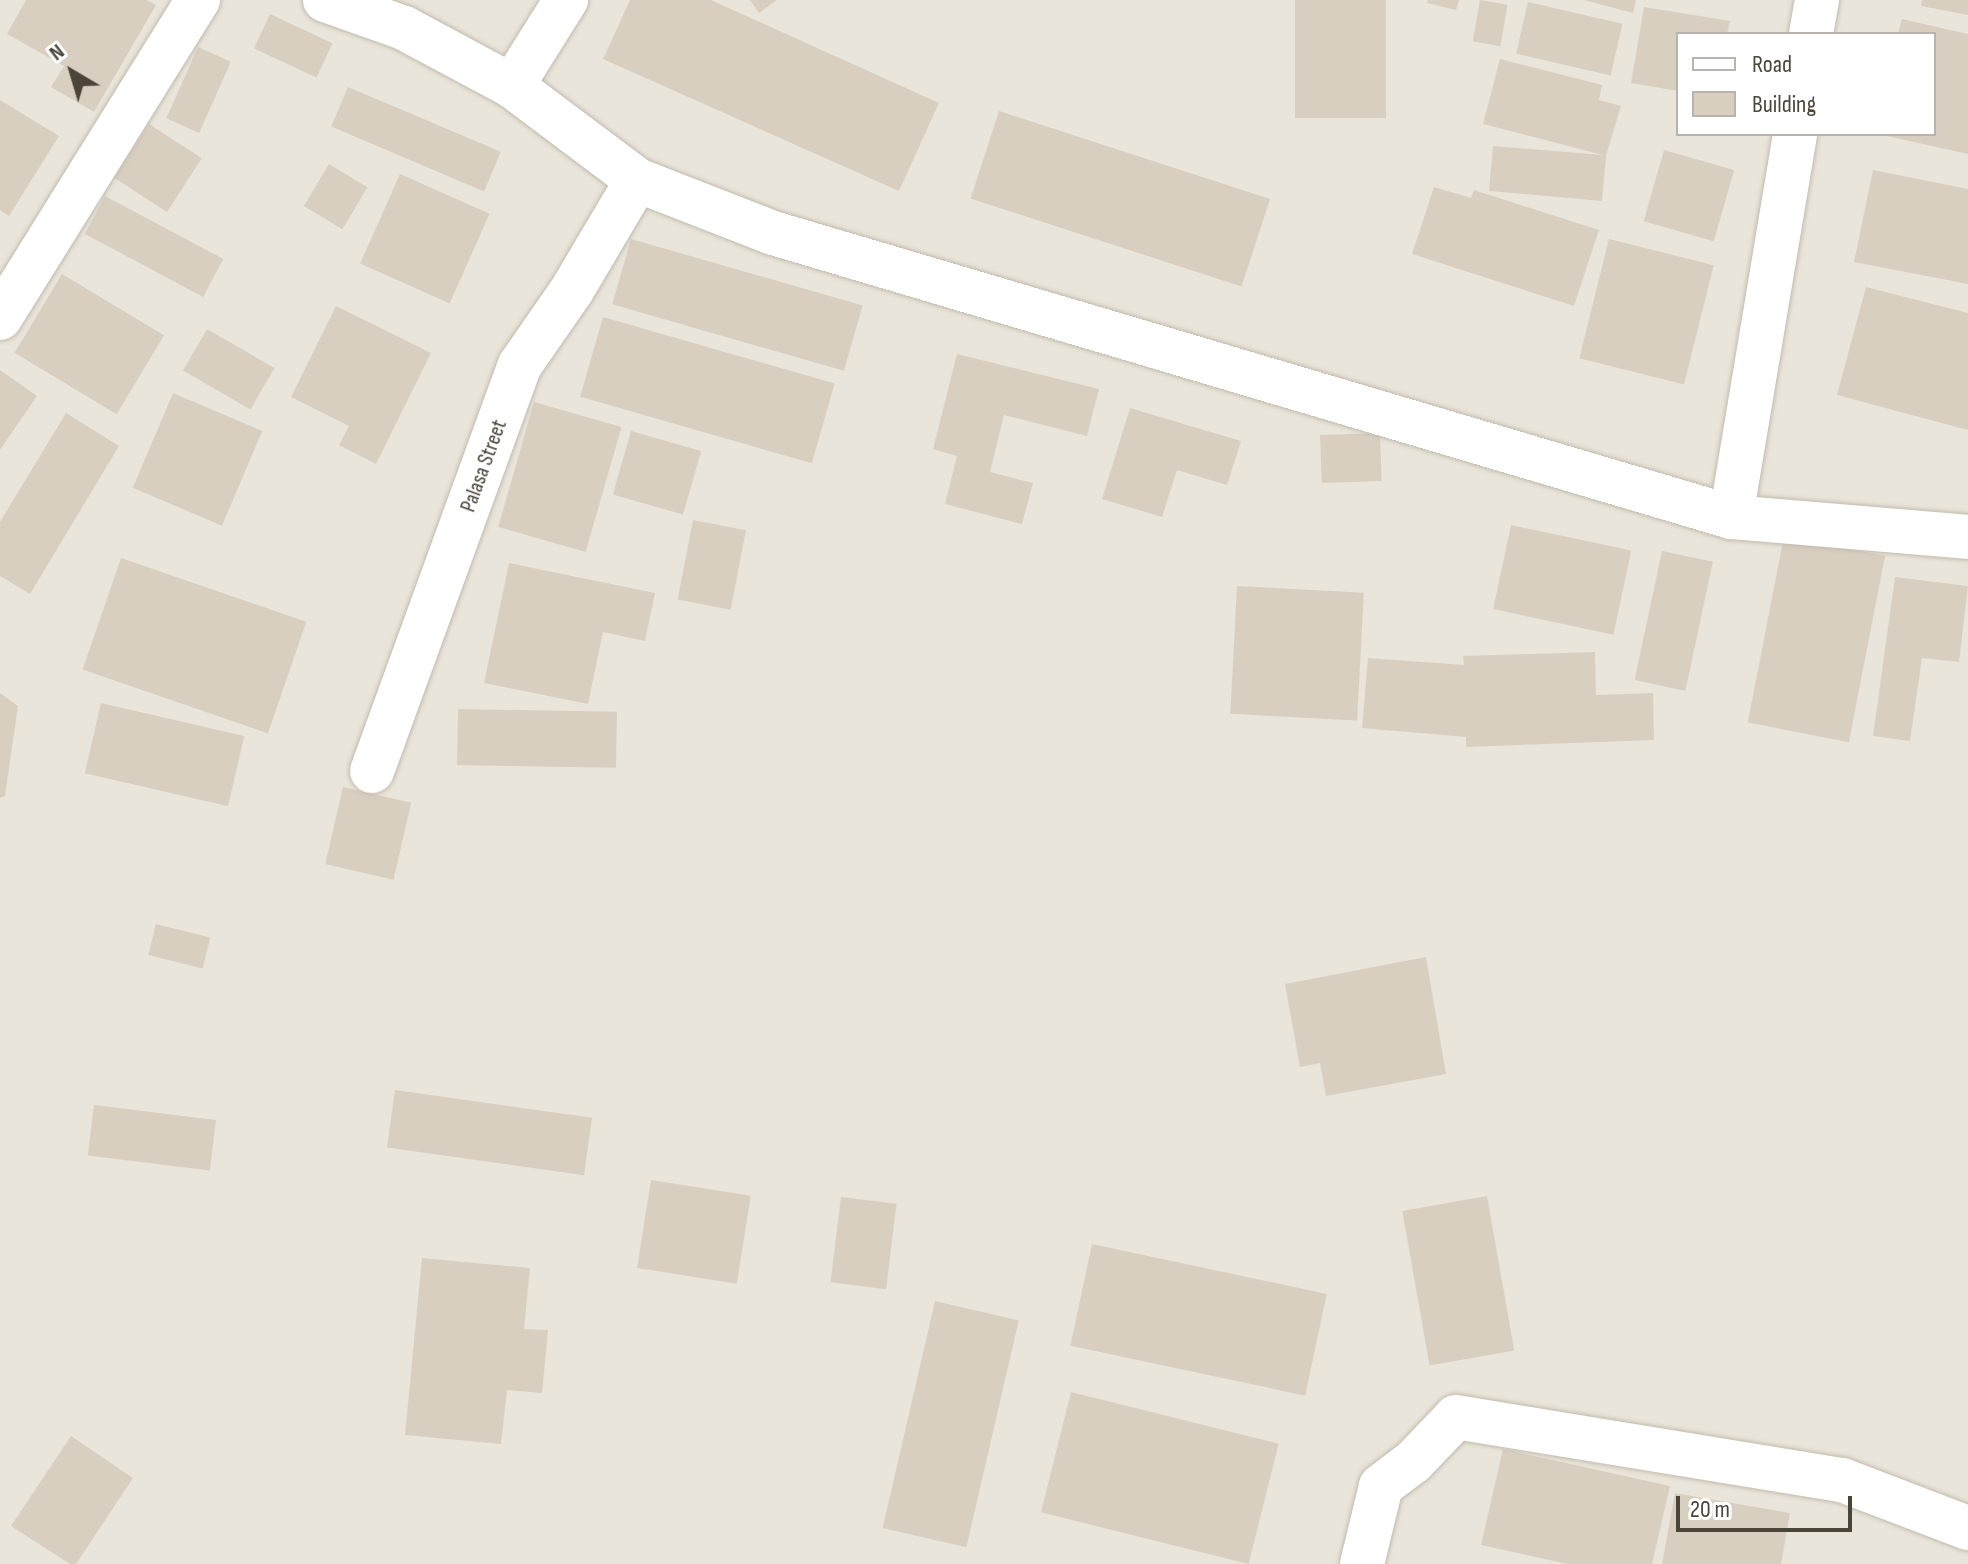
<!DOCTYPE html>
<style>
body{margin:0}
#map{position:relative;width:1968px;height:1564px;overflow:hidden;background:#f6f3ec;font-family:"Sofia Sans Condensed",sans-serif}
div>[style]{position:absolute}
[style*='--x']{left:calc(var(--x)*1px);top:calc(var(--y)*1px);width:calc(var(--w)*1px);rotate:calc(var(--a)*1deg)}
.residential>*{inset:0;background:#eae5da}
.building>*{inset:0;background:#d8cfc1;transform-origin:0 0}
.roads{filter:drop-shadow(0 0 2px #c2bbae) drop-shadow(0 0 2px #c2bbae)}
.minor>*{height:44px;margin:-22px;padding:0 22px;transform-origin:22px;border-radius:22px;background:#fff}
span{translate:-50% -50%;white-space:nowrap;text-align:center;line-height:1.15;-webkit-text-stroke:8px #fff;paint-order:stroke}
.street-label{font-size:22px;color:#4b4439}
.legend{position:absolute;left:1676px;top:32px;width:260px;height:104px;box-sizing:border-box;background:#fff;border:2px solid #b7b4b0;margin:0;padding:10px 14px;list-style:none;font-size:24px;color:#4b4439}
.legend li{display:flex;align-items:center;gap:16px;height:40px}
.legend b{width:40px;border:2px solid #b7b4b0}
.north{position:absolute;left:32px;top:32px;width:80px;height:80px;-webkit-text-stroke:6px #fff;paint-order:stroke;rotate:322deg;font-size:22px;font-weight:700;line-height:32px;text-align:center;color:#4b4439}
.north::after{content:'';display:block;margin:auto;width:28px;height:36px;background:#4b4439;clip-path:polygon(50% 0,100% 100%,50% 72%,0 100%)}
.scale{position:absolute;left:1676px;top:1496px;width:176px;height:36px;box-sizing:border-box;border:4px solid #4b4439;border-top:0;padding-left:10px;font-size:24px;line-height:28px;white-space:nowrap;color:#4b4439;-webkit-text-stroke:6px #fff;paint-order:stroke}
</style>
<div id="map">
<div class="residential">
<div style="clip-path:polygon(evenodd,0 0,1968px 0,1968px 1564px,0 1564px,0 0,1678px 34px,1934px 34px,1934px 134px,1678px 134px,1678px 34px)"></div>
</div>
<div class="building">
<div style="clip-path:polygon(26px 0,147px 0,156px 5px,94px 112px,51px 87px,64px 66px,7px 34px)"></div>
<div style="clip-path:polygon(630px 0,711px 0,939px 103px,899px 191px,603px 59px)"></div>
<div style="clip-path:polygon(750px 0,777px 0,759px 13px)"></div>
<div style="left:1295px;top:0;width:91px;height:118px"></div>
<div style="clip-path:polygon(1428px 0,1459px 0,1456px 10px,1427px 3px)"></div>
<div style="left:1480px;top:0;width:28px;height:42px;rotate:10deg"></div>
<div style="clip-path:polygon(1584px 0,1636px 0,1633px 13px)"></div>
<div style="clip-path:polygon(1922px 0,1968px 0,1968px 15px,1921px 6px)"></div>
<div style="left:1528px;top:2px;width:97px;height:53px;rotate:13deg"></div>
<div style="clip-path:polygon(1644px 7px,1730px 21px,1727px 34px,1678px 34px,1678px 91px,1631px 83px)"></div>
<div style="left:270px;top:14px;width:69px;height:38px;rotate:25deg"></div>
<div style="clip-path:polygon(1902px 19px,1968px 34px,1968px 154px,1882px 135px,1934px 134px,1934px 34px,1898px 34px)"></div>
<div style="left:198px;top:47px;width:36px;height:78px;rotate:24deg"></div>
<div style="clip-path:polygon(1500px 59px,1602px 85px,1599px 100px,1621px 106px,1606px 156px,1602px 201px,1489px 191px,1493px 146px,1603px 155px,1483px 124px)"></div>
<div style="left:348px;top:87px;width:166px;height:43px;rotate:23deg"></div>
<div style="clip-path:polygon(0 100px,59px 136px,9px 216px,0 210px)"></div>
<div style="left:999px;top:111px;width:285px;height:92px;rotate:18deg"></div>
<div style="left:149px;top:124px;width:63px;height:64px;rotate:33deg"></div>
<div style="left:1664px;top:150px;width:73px;height:74px;rotate:16deg"></div>
<div style="left:329px;top:164px;width:45px;height:49px;rotate:31deg"></div>
<div style="clip-path:polygon(1873px 170px,1968px 189px,1968px 284px,1854px 262px)"></div>
<div style="left:400px;top:174px;width:98px;height:98px;rotate:24deg"></div>
<div style="clip-path:polygon(1434px 187px,1471px 198px,1474px 190px,1599px 230px,1574px 306px,1412px 254px)"></div>
<div style="left:105px;top:196px;width:134px;height:43px;rotate:28deg"></div>
<div style="left:631px;top:239px;width:241px;height:68px;rotate:16deg"></div>
<div style="left:1609px;top:239px;width:108px;height:123px;rotate:14deg"></div>
<div style="left:62px;top:274px;width:119px;height:92px;rotate:31deg"></div>
<div style="clip-path:polygon(1866px 287px,1968px 313px,1968px 430px,1837px 395px)"></div>
<div style="clip-path:polygon(336px 306px,431px 353px,376px 464px,339px 445px,349px 426px,291px 397px)"></div>
<div style="left:603px;top:317px;width:241px;height:83px;rotate:16deg"></div>
<div style="left:207px;top:329px;width:78px;height:48px;rotate:30deg"></div>
<div style="clip-path:polygon(957px 354px,1099px 389px,1087px 436px,1004px 415px,990px 472px,1033px 483px,1022px 524px,945px 504px,957px 456px,933px 449px)"></div>
<div style="clip-path:polygon(0 370px,37px 396px,0 450px)"></div>
<div style="left:173px;top:393px;width:97px;height:103px;rotate:23deg"></div>
<div style="left:534px;top:402px;width:91px;height:130px;rotate:16deg"></div>
<div style="clip-path:polygon(1130px 408px,1241px 441px,1227px 485px,1177px 470px,1162px 517px,1102px 499px)"></div>
<div style="clip-path:polygon(66px 413px,119px 446px,30px 594px,0 576px,0 522px)"></div>
<div style="left:631px;top:431px;width:73px;height:66px;rotate:16deg"></div>
<div style="left:1380px;top:433px;width:48px;height:60px;rotate:88deg"></div>
<div style="left:693px;top:520px;width:54px;height:81px;rotate:11deg"></div>
<div style="left:1511px;top:525px;width:123px;height:86px;rotate:12deg"></div>
<div style="left:1784px;top:536px;width:103px;height:190px;rotate:11deg"></div>
<div style="left:1662px;top:551px;width:52px;height:132px;rotate:12deg"></div>
<div style="left:121px;top:558px;width:196px;height:118px;rotate:19deg"></div>
<div style="clip-path:polygon(509px 563px,655px 593px,645px 641px,603px 632px,588px 704px,484px 683px)"></div>
<div style="clip-path:polygon(1895px 577px,1968px 586px,1959px 662px,1922px 658px,1910px 741px,1873px 736px)"></div>
<div style="left:1237px;top:586px;width:127px;height:128px;rotate:3deg"></div>
<div style="clip-path:polygon(1595px 652px,1596px 695px,1653px 693px,1654px 740px,1466px 747px,1466px 737px,1362px 728px,1368px 658px,1464px 665px,1463px 656px)"></div>
<div style="clip-path:polygon(0 693px,18px 706px,5px 796px,0 798px)"></div>
<div style="left:101px;top:703px;width:147px;height:72px;rotate:13deg"></div>
<div style="left:458px;top:709px;width:159px;height:56px;rotate:1deg"></div>
<div style="left:343px;top:787px;width:70px;height:79px;rotate:13deg"></div>
<div style="left:156px;top:924px;width:56px;height:32px;rotate:14deg"></div>
<div style="clip-path:polygon(1426px 957px,1446px 1074px,1326px 1096px,1320px 1063px,1300px 1067px,1285px 984px)"></div>
<div style="left:395px;top:1090px;width:199px;height:58px;rotate:8deg"></div>
<div style="left:94px;top:1105px;width:123px;height:51px;rotate:7deg"></div>
<div style="left:651px;top:1180px;width:101px;height:89px;rotate:9deg"></div>
<div style="left:1487px;top:1196px;width:157px;height:86px;rotate:80deg"></div>
<div style="left:841px;top:1197px;width:56px;height:86px;rotate:7deg"></div>
<div style="left:1092px;top:1244px;width:240px;height:104px;rotate:12deg"></div>
<div style="clip-path:polygon(422px 1258px,530px 1268px,524px 1329px,548px 1330px,542px 1393px,507px 1390px,501px 1444px,405px 1435px)"></div>
<div style="left:935px;top:1301px;width:86px;height:233px;rotate:13deg"></div>
<div style="left:1071px;top:1392px;width:214px;height:124px;rotate:14deg"></div>
<div style="clip-path:polygon(71px 1436px,133px 1478px,76px 1564px,70px 1564px,11px 1526px)"></div>
<div style="clip-path:polygon(1503px 1449px,1670px 1486px,1652px 1564px,1568px 1564px,1481px 1545px)"></div>
<div style="clip-path:polygon(1675px 1493px,1790px 1513px,1781px 1564px,1662px 1564px)"></div>
</div>
<div class="roads">
<div class="minor">
<div style="--x:325;--y:0;--w:84;--a:19.5"></div>
<div style="--x:404;--y:28;--w:123;--a:28.2"></div>
<div style="--x:512;--y:86;--w:156;--a:36.9"></div>
<div style="--x:637;--y:180;--w:146;--a:21.3"></div>
<div style="--x:773;--y:233;--w:999;--a:16.51"></div>
<div style="--x:1731;--y:517;--w:238;--a:4.8"></div>
<div style="--x:1811;--y:34;--w:35;--a:-80"></div>
<div style="--x:512;--y:86;--w:102;--a:-57.9"></div>
<div style="--x:0;--y:318;--w:375;--a:-58.1"></div>
<div style="--x:1731;--y:517;--w:388;--a:-80.5"></div>
<div style="--x:372;--y:771;--w:432;--a:-70"></div>
<div style="--x:520;--y:365;--w:91;--a:-55.3"></div>
<div style="--x:572;--y:290;--w:128;--a:-59.4"></div>
<div style="--x:1362;--y:1564;--w:80;--a:-76.3"></div>
<div style="--x:1381;--y:1486;--w:40;--a:-37"></div>
<div style="--x:1413;--y:1462;--w:62;--a:-46.3"></div>
<div style="--x:1456;--y:1417;--w:391;--a:9.3"></div>
<div style="--x:1842;--y:1480;--w:135;--a:20.9"></div>
</div>
</div>
<div class="street-label">
<span style="left:484px;top:466px;rotate:-70deg">Palasa Street</span>
</div>
<ul class="legend">
<li><b style="height:10px;background:#fff"></b>Road</li>
<li><b style="height:22px;background:#d8cfc1"></b>Building</li>
</ul>
<div class="north">N</div>
<div class="scale">20 m</div>
</div>
